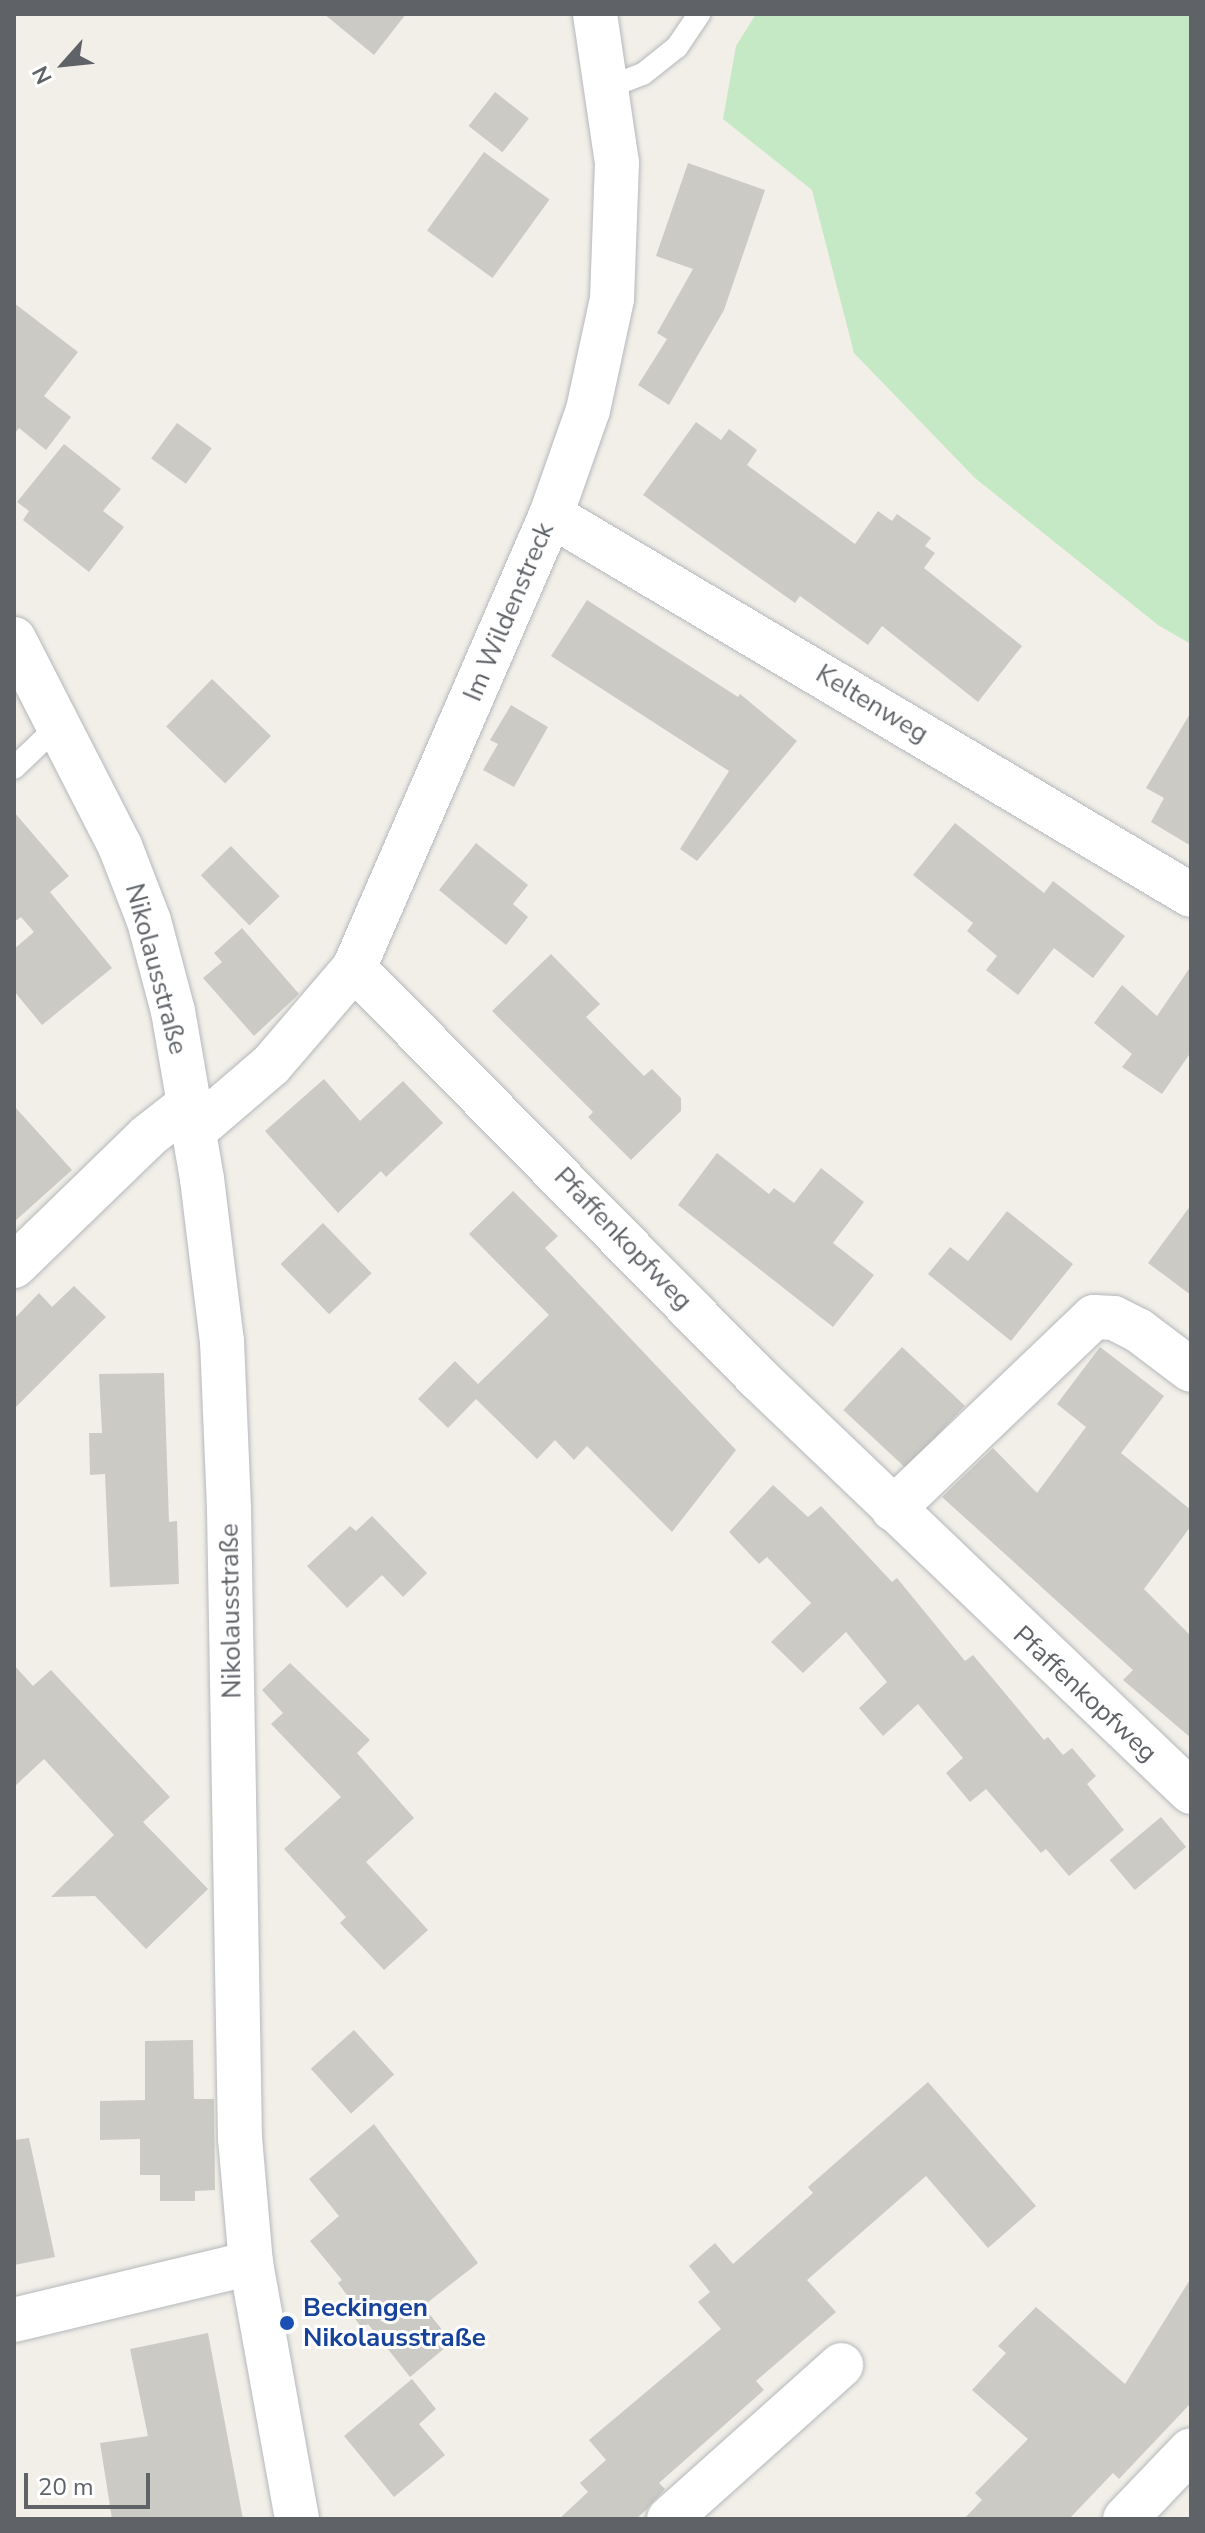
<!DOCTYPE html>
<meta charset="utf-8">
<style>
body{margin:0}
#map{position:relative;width:1205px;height:2533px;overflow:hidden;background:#f1efe8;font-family:"Nunito Sans",sans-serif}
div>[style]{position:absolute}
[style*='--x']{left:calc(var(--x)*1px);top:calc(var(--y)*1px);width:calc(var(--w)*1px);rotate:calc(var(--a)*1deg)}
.green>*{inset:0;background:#c5e8c5}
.building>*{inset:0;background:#cccac5;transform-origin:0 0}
.roads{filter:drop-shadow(0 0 2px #b5b8bc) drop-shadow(0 0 2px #b5b8bc)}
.service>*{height:22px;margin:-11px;padding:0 11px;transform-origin:11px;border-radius:11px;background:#fff}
.minor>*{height:44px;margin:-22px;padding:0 22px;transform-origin:22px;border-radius:22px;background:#fff}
.dots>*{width:22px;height:22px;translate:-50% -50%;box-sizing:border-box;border:4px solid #fff;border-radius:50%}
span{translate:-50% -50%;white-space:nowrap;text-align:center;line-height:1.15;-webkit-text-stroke:6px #fff;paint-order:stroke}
.street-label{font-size:26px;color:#5f6368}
.transit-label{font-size:26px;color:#164399;font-weight:700}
.left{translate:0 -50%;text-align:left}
.frame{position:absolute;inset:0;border:16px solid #5f6368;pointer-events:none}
.north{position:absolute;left:24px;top:24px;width:80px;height:80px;-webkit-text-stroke:6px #fff;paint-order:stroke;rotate:243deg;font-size:22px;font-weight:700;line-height:32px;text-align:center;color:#5f6368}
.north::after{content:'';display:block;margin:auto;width:28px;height:36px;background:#5f6368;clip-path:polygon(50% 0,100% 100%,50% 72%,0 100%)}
.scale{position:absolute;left:24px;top:2473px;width:126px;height:36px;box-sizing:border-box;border:4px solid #5f6368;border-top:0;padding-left:10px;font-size:24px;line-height:28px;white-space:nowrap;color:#5f6368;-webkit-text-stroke:6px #fff;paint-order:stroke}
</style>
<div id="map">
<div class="green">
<div style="clip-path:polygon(756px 14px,1191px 14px,1191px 644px,1158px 625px,975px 478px,854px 353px,812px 190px,723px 119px,736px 46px)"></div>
</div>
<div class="building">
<div style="clip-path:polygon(324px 14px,406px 14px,374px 55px)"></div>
<div style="left:495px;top:92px;width:43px;height:43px;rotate:38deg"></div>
<div style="left:484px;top:152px;width:81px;height:97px;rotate:36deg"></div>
<div style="clip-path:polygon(688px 163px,765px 190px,724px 310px,669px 405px,638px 385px,667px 339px,657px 333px,693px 269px,656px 256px)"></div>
<div style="clip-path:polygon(14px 303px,78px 352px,44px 396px,71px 417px,46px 450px,19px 428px,14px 434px)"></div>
<div style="clip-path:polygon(696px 422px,721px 440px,729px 429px,757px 450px,747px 465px,855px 544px,878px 511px,892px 521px,897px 514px,931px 538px,925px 546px,935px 553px,924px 568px,1022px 646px,978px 702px,882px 626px,868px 645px,800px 596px,795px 603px,643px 495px)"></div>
<div style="left:177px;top:423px;width:43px;height:44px;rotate:36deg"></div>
<div style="clip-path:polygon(64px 444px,121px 489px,103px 511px,124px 527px,89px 572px,23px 520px,29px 511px,17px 502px)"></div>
<div style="clip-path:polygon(587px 600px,738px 697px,740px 694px,797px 741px,697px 861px,680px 849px,729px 771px,551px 656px)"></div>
<div style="left:212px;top:679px;width:82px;height:66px;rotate:44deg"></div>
<div style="clip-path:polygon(511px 705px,548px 727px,514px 787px,483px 770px,498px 744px,490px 740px)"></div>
<div style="clip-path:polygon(1191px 712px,1191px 846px,1151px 822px,1164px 798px,1146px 788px)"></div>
<div style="clip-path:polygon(14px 812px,69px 876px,50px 892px,112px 968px,42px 1025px,14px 991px,14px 949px,34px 932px,21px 917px,14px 922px)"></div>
<div style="clip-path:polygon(955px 823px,1044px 893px,1053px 881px,1125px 936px,1093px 978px,1054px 948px,1018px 995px,986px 970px,997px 956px,967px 931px,973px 923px,913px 875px)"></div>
<div style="clip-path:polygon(476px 843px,528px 885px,513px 904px,528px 917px,506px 945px,439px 890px)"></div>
<div style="left:231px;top:846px;width:70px;height:42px;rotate:46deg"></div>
<div style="clip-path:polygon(242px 928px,299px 994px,254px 1036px,203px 978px,222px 962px,214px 953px)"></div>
<div style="clip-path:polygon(551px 954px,600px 1004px,586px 1017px,644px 1076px,652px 1069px,681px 1098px,681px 1111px,631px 1160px,588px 1117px,593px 1112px,492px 1011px)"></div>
<div style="clip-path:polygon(1191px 966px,1191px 1052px,1162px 1094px,1122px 1067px,1132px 1054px,1094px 1023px,1122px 985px,1157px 1016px)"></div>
<div style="clip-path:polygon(324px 1079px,360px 1121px,403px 1081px,443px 1123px,386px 1177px,381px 1171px,338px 1213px,265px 1131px)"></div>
<div style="clip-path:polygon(14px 1106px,72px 1170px,14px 1222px)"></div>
<div style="clip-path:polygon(717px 1153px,769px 1194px,774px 1188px,794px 1203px,821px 1168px,864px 1202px,833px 1243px,874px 1275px,833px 1327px,678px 1205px)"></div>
<div style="clip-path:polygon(513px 1191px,558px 1236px,545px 1248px,736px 1450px,672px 1532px,587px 1446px,574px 1460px,555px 1440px,537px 1459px,476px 1399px,448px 1428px,418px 1399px,455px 1361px,478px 1384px,549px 1315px,469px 1234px)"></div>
<div style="clip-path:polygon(1191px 1205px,1191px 1295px,1148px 1263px)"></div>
<div style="clip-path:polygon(1007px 1211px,1073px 1264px,1011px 1341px,928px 1274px,950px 1247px,968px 1261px)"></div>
<div style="left:323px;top:1223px;width:70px;height:59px;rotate:46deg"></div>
<div style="clip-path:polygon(74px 1286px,106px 1317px,14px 1409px,14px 1319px,39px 1293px,52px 1307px)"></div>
<div style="left:902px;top:1347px;width:86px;height:86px;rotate:43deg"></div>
<div style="clip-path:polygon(1100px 1347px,1164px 1396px,1121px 1453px,1191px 1510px,1191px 1526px,1144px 1589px,1191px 1636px,1191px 1738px,1123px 1680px,1133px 1670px,942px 1497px,993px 1448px,1037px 1493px,1086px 1427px,1057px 1404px)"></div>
<div style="clip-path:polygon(164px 1373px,169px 1522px,177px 1521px,179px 1584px,110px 1587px,105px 1474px,90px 1475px,89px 1433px,102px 1433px,99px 1374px)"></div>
<div style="clip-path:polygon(773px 1485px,808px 1517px,821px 1506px,892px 1582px,897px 1578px,965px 1661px,973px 1655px,1044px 1740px,1048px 1737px,1063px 1755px,1072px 1748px,1096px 1776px,1087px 1784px,1124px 1830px,1069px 1876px,1046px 1849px,1041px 1853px,986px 1789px,970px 1802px,946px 1773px,963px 1758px,918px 1704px,883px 1736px,859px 1708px,887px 1682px,846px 1632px,803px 1673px,771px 1642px,811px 1603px,767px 1557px,759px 1564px,729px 1532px)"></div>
<div style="clip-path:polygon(372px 1516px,427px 1573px,403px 1597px,382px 1575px,347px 1608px,307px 1566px,350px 1526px,356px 1531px)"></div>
<div style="clip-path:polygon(290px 1663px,370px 1740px,357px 1753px,414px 1818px,366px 1862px,428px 1930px,384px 1970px,340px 1923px,346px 1917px,284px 1849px,341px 1797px,271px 1724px,283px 1713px,262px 1690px)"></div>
<div style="clip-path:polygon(14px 1665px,33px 1686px,51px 1670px,170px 1797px,143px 1822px,208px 1889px,146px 1949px,95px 1896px,51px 1897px,114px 1835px,44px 1759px,14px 1787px)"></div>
<div style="left:1161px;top:1817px;width:39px;height:67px;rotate:50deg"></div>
<div style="left:354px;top:2030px;width:60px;height:58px;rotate:48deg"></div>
<div style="clip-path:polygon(193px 2040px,194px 2099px,214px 2099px,215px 2190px,195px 2191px,195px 2201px,160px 2201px,160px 2175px,140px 2175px,140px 2139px,100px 2140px,100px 2101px,145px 2100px,145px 2041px)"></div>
<div style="clip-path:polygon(928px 2082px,1036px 2206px,988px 2248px,926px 2176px,807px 2280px,836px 2312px,756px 2381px,764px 2390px,659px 2483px,665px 2489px,646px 2510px,636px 2519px,559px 2519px,588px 2492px,580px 2483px,606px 2460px,589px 2440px,721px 2329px,698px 2302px,710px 2292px,689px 2266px,715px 2243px,733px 2264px,813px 2193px,808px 2187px)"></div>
<div style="clip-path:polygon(374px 2124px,478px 2263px,423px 2306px,452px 2342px,410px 2377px,368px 2324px,362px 2328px,343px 2303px,349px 2298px,338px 2283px,342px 2280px,310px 2241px,339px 2216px,309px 2179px)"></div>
<div style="clip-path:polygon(29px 2138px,55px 2257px,14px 2265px,14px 2140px)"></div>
<div style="clip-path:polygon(1191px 2278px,1191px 2403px,1119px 2479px,1113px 2473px,1069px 2519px,964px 2519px,982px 2500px,975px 2493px,1028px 2439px,972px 2390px,1006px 2353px,998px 2346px,1036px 2307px,1125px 2384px)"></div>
<div style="clip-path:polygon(208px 2333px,243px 2519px,112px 2519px,100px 2443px,148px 2436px,130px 2349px)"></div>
<div style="clip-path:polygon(412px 2379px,436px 2409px,419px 2424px,445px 2455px,394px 2497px,344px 2436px)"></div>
</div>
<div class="roads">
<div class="service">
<div style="--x:609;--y:87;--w:36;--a:-21"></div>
<div style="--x:643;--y:74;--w:43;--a:-38.5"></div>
<div style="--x:677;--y:47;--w:40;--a:-56"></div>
<div style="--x:14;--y:768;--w:65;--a:-43.8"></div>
</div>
<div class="minor">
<div style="--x:551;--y:515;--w:744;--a:30.7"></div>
<div style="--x:14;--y:639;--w:233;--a:62.9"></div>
<div style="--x:120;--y:846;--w:80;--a:68.9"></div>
<div style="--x:149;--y:921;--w:93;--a:75.1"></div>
<div style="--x:173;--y:1011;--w:170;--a:80.2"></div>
<div style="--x:202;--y:1179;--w:163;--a:83"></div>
<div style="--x:222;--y:1341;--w:168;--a:87.6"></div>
<div style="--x:229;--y:1509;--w:629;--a:89"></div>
<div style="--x:240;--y:2138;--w:125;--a:85"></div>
<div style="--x:251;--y:2263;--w:260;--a:79.8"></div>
<div style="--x:354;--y:968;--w:576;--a:45.42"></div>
<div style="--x:758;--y:1378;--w:599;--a:43.71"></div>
<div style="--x:194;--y:1131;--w:101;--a:-40.6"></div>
<div style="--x:271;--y:1065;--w:128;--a:-49.4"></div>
<div style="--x:354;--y:968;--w:494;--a:-66.5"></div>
<div style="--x:551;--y:515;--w:111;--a:-70.6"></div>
<div style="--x:588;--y:410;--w:114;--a:-77.8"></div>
<div style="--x:612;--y:299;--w:136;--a:-87.9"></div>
<div style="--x:617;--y:163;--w:151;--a:-98.4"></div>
<div style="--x:14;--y:1266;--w:187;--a:-44.1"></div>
<div style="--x:148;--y:1136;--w:52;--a:-38"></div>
<div style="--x:893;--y:1509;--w:278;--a:-43.7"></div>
<div style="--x:1094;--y:1317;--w:20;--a:3"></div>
<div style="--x:1114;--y:1318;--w:27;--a:27"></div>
<div style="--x:1138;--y:1330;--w:66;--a:37"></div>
<div style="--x:14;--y:2320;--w:244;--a:-13.5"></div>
<div style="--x:669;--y:2519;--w:231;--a:-41.8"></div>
<div style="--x:1125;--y:2519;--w:95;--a:-46.3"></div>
</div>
</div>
<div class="dots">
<div style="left:287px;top:2323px;background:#1a4fb4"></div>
</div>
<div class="street-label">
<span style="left:509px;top:612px;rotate:-67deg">Im Wildenstreck</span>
<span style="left:872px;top:704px;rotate:31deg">Keltenweg</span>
<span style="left:156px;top:969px;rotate:75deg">Nikolausstraße</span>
<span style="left:623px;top:1239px;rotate:46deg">Pfaffenkopfweg</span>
<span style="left:231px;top:1611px;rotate:-91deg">Nikolausstraße</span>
<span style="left:1085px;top:1694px;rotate:43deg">Pfaffenkopfweg</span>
</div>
<div class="transit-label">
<span class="left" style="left:303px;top:2323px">Beckingen<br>Nikolausstraße</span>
</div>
<div class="frame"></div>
<div class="north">N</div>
<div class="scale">20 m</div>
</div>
